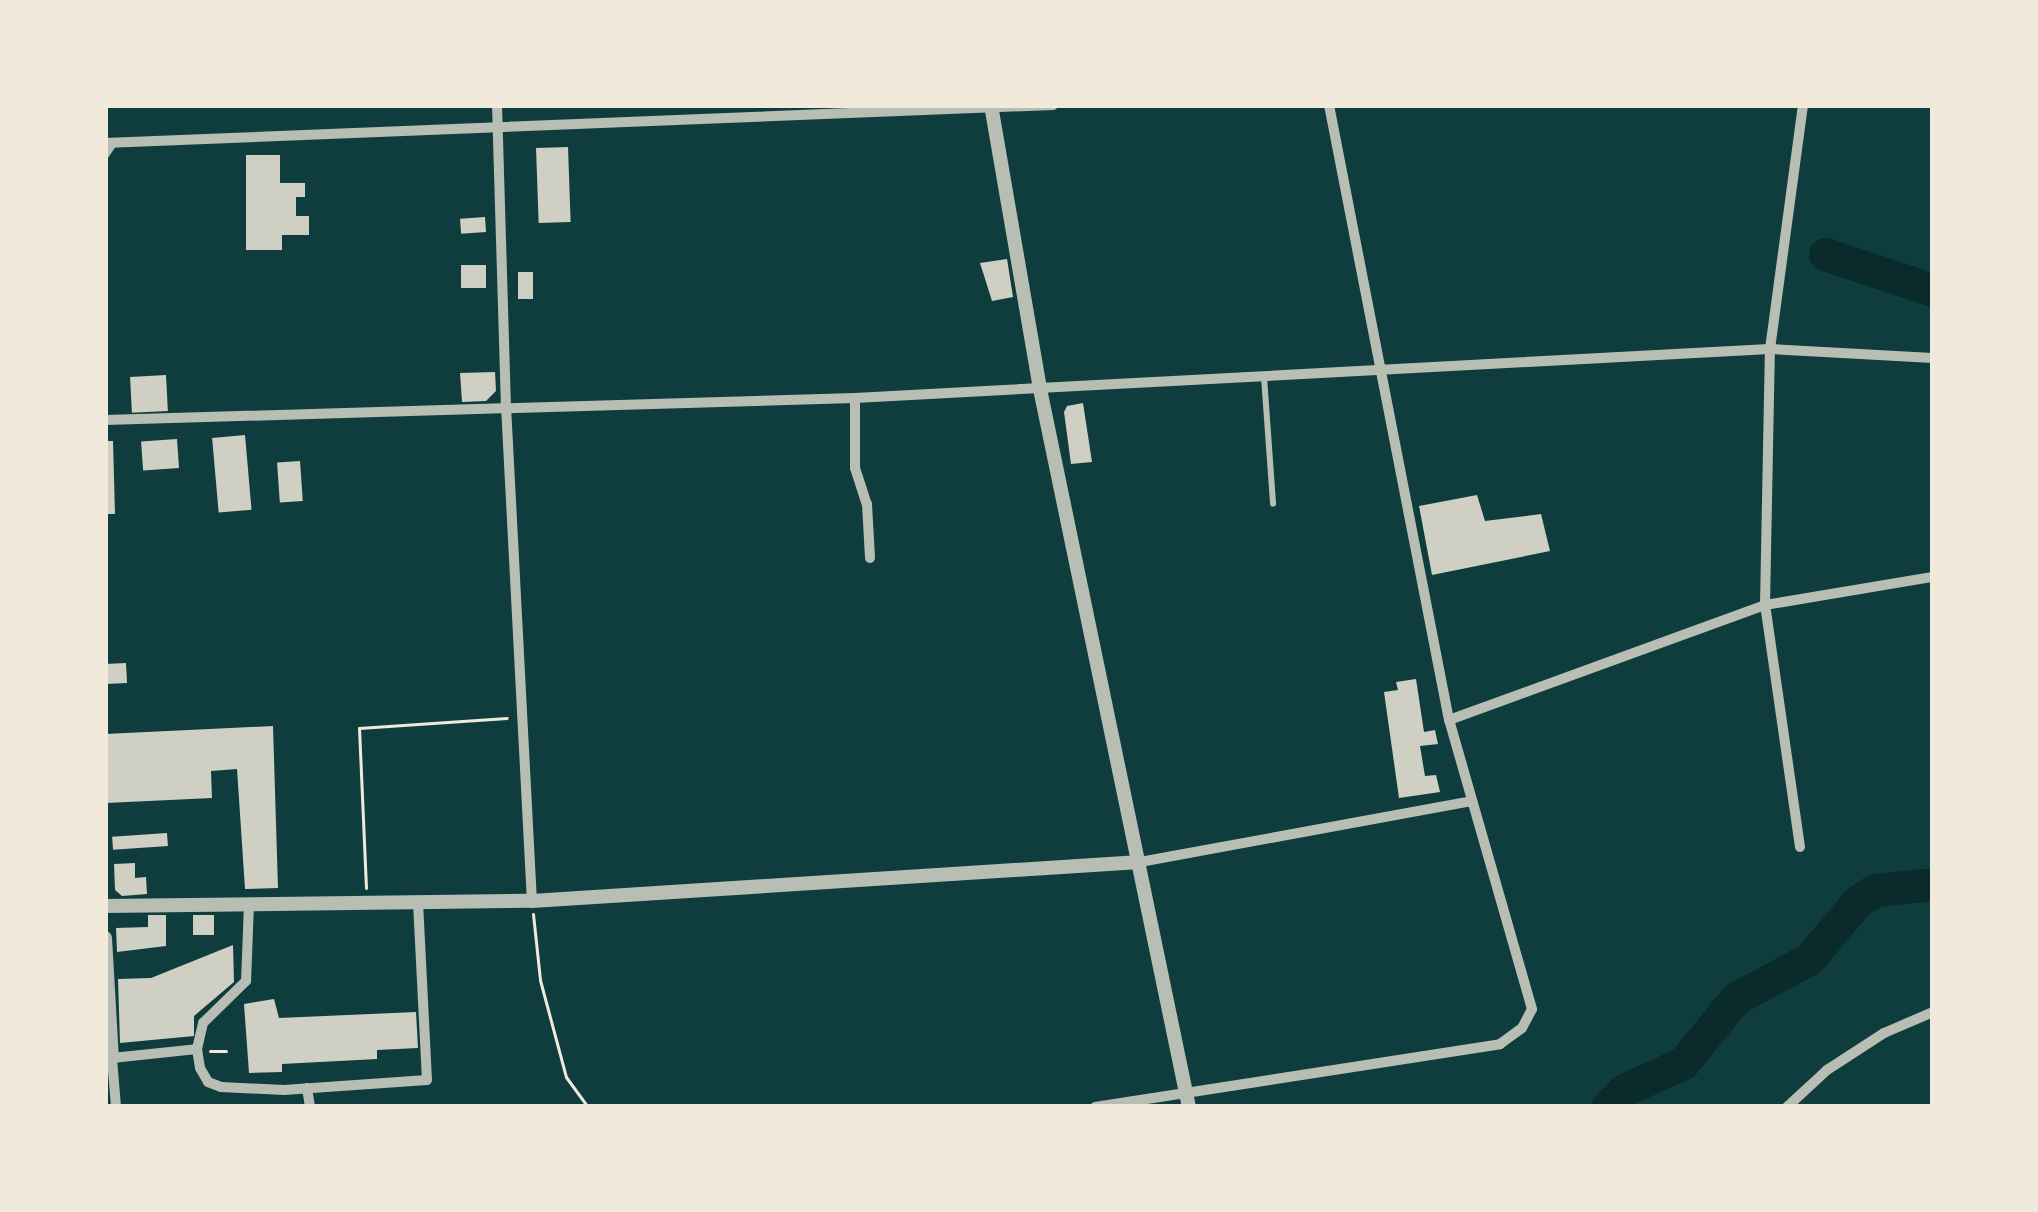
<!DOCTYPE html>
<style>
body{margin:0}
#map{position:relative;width:2038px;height:1212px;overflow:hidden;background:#0f3d3e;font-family:"Work Sans",sans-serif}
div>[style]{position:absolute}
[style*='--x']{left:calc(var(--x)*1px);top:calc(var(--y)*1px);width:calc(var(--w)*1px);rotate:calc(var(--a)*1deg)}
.river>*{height:33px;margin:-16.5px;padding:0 16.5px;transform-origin:16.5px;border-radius:16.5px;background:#0a2a2b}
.building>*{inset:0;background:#cfcfc3;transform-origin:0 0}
.path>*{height:3px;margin:-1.5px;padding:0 1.5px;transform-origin:1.5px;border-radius:1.5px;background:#f1e9da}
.service>*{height:6px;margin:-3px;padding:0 3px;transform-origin:3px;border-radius:3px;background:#b8beb3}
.minor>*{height:10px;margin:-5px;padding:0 5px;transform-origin:5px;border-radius:5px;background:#b8beb3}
.tertiary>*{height:14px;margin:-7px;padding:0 7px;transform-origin:7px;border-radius:7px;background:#b8beb3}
span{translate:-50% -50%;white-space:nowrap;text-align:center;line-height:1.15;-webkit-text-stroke:9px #f1e9da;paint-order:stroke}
.frame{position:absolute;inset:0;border:108px solid #f1e9da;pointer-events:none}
</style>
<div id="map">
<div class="river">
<div style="--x:1825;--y:254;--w:114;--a:18.4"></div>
<div style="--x:1607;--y:1107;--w:24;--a:-45"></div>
<div style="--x:1624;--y:1090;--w:65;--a:-24.6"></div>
<div style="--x:1683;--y:1063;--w:84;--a:-50.8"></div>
<div style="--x:1736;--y:998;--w:83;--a:-28.1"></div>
<div style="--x:1809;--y:959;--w:75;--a:-49.9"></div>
<div style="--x:1857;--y:902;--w:22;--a:-34"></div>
<div style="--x:1875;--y:890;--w:58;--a:-5.9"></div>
</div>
<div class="building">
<div style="left:568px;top:147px;width:75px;height:32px;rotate:88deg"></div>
<div style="clip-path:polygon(246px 155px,280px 155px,280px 183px,305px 183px,305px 197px,296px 197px,296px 216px,309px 216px,309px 235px,282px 235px,282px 250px,246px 250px)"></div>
<div style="left:485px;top:217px;width:15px;height:25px;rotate:86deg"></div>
<div style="clip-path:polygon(1007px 259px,1013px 297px,992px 301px,980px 263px)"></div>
<div style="left:461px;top:265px;width:25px;height:23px"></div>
<div style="left:518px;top:272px;width:15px;height:27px"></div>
<div style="clip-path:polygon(495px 372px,496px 391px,486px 401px,462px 402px,460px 373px)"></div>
<div style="left:166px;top:375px;width:36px;height:36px;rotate:87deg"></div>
<div style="clip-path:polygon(1083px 403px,1092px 462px,1071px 464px,1064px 412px,1067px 406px)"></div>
<div style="left:245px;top:435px;width:75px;height:33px;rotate:85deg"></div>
<div style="left:177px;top:439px;width:29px;height:36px;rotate:86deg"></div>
<div style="clip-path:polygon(105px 441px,113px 441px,115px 514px,105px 514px)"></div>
<div style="left:300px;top:461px;width:40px;height:23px;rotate:86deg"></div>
<div style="clip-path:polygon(1477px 495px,1485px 521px,1541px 514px,1550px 551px,1432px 575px,1419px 506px)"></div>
<div style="left:126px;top:663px;width:20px;height:21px;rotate:87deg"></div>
<div style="clip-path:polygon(1416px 679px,1424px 732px,1435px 730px,1438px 744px,1420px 746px,1425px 776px,1436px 775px,1440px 792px,1399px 798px,1384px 692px,1398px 690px,1396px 682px)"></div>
<div style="clip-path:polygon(273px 726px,278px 888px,245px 889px,237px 769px,211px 771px,212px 798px,106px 803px,105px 734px)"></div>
<div style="left:167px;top:833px;width:13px;height:55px;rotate:86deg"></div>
<div style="clip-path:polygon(135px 863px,135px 878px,146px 877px,147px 894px,122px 896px,115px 890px,114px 864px)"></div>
<div style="clip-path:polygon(148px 915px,166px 915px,166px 946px,117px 952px,116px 928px,148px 927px)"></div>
<div style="left:193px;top:915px;width:21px;height:20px"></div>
<div style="clip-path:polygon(233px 945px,234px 982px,194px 1016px,194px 1036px,120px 1043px,118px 979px,151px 978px)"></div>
<div style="clip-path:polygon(274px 999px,279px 1018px,416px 1012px,418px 1048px,377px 1050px,377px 1059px,282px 1064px,282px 1072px,249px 1073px,244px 1004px)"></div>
</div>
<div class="path">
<div style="--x:366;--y:888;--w:160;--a:-92.5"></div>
<div style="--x:359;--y:728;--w:148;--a:-3.9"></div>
<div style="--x:533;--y:914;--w:66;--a:83.9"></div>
<div style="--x:540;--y:980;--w:100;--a:75"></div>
<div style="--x:566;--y:1077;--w:37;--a:54"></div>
<div style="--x:210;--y:1051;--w:16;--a:0"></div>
</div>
<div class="service">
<div style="--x:105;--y:157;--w:18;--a:-56"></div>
<div style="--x:1264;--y:377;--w:127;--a:85.9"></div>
</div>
<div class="minor">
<div style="--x:497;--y:105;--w:301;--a:88.3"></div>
<div style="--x:506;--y:406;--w:496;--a:87"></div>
<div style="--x:105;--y:143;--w:949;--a:-2.3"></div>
<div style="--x:855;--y:398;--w:70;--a:90"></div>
<div style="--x:855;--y:468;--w:38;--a:72"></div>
<div style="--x:867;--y:504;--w:54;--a:86.8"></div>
<div style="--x:105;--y:420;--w:750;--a:-1.68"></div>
<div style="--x:855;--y:398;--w:916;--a:-3.07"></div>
<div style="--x:1770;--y:349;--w:163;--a:3.2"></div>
<div style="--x:1449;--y:720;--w:336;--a:-20"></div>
<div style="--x:1765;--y:605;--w:170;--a:-9.5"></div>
<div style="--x:1800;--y:847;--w:245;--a:-98.2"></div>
<div style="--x:1765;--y:605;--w:256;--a:-88.9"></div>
<div style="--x:1770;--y:349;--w:246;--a:-82.3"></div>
<div style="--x:1140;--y:862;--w:337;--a:-10.4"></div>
<div style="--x:249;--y:904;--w:77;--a:92.2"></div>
<div style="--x:246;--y:981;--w:60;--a:135.7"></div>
<div style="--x:203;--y:1023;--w:27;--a:103"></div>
<div style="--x:197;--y:1049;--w:19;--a:81"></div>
<div style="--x:200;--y:1068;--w:16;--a:60"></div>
<div style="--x:208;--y:1082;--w:14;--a:21"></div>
<div style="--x:221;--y:1087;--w:63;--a:2.7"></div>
<div style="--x:284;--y:1090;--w:143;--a:-4"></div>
<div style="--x:427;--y:1080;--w:179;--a:-92.9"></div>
<div style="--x:307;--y:1088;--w:19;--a:81"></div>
<div style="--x:116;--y:1107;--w:49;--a:-94.7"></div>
<div style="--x:112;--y:1058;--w:85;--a:-6"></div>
<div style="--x:1095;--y:1107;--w:410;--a:-8.8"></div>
<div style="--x:1500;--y:1044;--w:27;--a:-36"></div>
<div style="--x:1522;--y:1028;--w:21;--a:-62"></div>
<div style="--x:1532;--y:1009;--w:301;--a:-106"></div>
<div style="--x:1449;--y:720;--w:627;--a:-101.04"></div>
<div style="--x:1787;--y:1107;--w:54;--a:-42.8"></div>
<div style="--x:1827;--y:1070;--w:68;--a:-33"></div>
<div style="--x:1884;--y:1033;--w:53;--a:-23.2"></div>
</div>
<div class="tertiary">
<div style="--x:991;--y:105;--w:288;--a:80.2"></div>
<div style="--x:1040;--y:389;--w:733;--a:78.28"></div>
<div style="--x:105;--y:906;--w:427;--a:-0.7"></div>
<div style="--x:532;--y:901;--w:609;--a:-3.67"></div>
<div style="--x:105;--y:938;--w:120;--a:86.7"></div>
<div style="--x:112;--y:1058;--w:7;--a:180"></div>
</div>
<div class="frame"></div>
</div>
